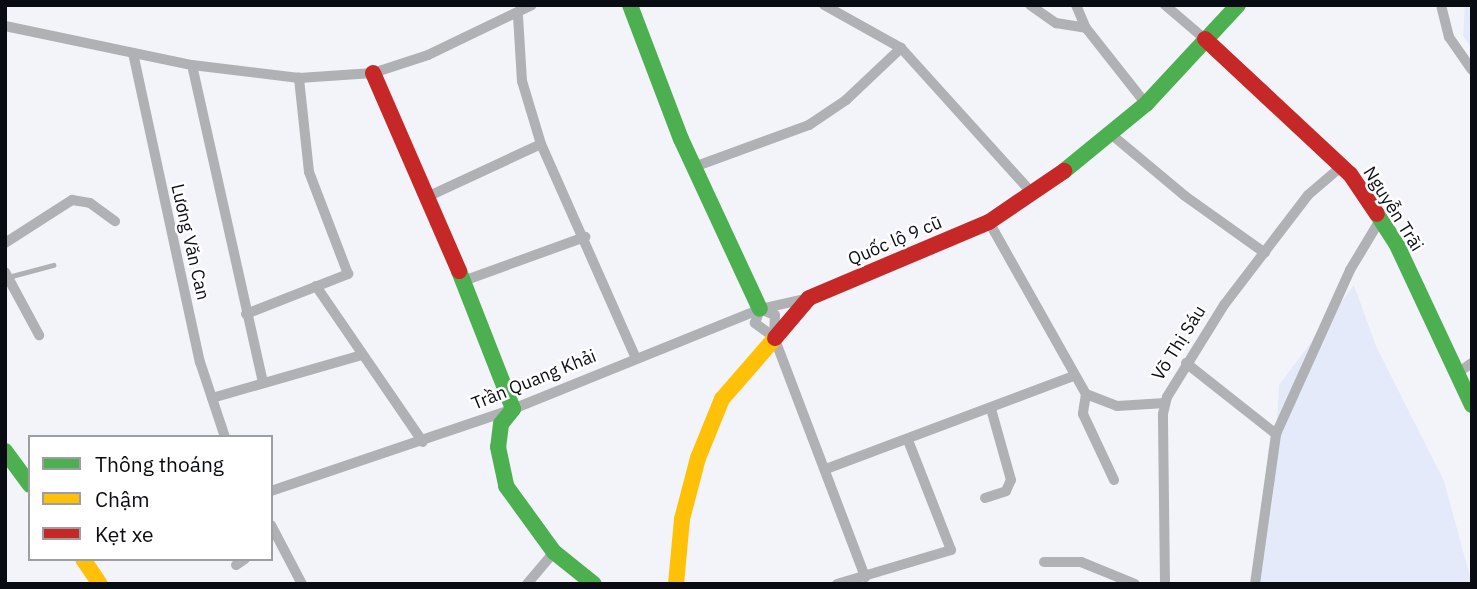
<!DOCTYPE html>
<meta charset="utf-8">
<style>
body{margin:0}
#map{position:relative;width:1477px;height:589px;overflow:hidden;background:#f3f4f9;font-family:"IBM Plex Sans",sans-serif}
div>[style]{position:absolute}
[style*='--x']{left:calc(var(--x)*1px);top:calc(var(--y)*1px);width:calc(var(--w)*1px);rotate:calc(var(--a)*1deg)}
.green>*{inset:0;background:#e5eafa}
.lane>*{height:5px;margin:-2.5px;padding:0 2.5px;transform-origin:2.5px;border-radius:2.5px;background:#b0b1b4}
.street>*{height:10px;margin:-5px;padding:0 5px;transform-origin:5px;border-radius:5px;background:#b0b1b4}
.fast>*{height:16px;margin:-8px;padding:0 8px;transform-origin:8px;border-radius:8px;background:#4caf50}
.slow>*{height:16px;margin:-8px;padding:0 8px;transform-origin:8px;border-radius:8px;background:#ffc107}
.jam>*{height:16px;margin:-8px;padding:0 8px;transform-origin:8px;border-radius:8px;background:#c62828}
span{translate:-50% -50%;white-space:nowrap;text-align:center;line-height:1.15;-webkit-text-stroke:5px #fff;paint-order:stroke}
.street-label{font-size:18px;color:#0a0c13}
.frame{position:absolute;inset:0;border:7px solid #0a0c13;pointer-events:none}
.legend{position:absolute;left:28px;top:435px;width:245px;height:126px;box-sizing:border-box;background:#fff;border:2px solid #9d9ea1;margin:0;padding:9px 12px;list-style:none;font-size:21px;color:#0a0c13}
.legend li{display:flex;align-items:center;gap:14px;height:35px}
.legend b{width:35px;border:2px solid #9d9ea1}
</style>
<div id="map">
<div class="green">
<div style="clip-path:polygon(1465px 5px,1472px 5px,1472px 49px,1463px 36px)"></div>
<div style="clip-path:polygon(1354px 285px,1376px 346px,1444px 481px,1472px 584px,1260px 584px,1273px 496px,1279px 385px)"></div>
</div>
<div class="lane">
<div style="--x:8;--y:277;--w:47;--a:-14.9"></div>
</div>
<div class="street">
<div style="--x:824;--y:5;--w:88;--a:29.2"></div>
<div style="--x:901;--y:48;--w:197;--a:47.9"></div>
<div style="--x:1030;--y:5;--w:32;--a:35"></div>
<div style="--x:1056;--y:23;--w:30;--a:9"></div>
<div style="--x:1086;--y:28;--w:97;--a:51.7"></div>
<div style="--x:1076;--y:5;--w:25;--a:67"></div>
<div style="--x:1165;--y:5;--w:52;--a:40.4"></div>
<div style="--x:1441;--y:5;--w:33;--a:76"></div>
<div style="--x:1449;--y:37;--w:40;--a:55.1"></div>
<div style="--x:518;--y:16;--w:65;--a:86.5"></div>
<div style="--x:522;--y:81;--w:66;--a:73.2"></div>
<div style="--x:541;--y:144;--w:234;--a:66.1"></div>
<div style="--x:5;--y:26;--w:191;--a:11.8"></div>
<div style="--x:192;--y:65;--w:108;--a:6.9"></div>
<div style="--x:299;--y:78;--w:74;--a:-3.9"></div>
<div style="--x:373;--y:73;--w:58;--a:-18.1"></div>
<div style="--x:428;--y:55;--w:115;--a:-25.7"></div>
<div style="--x:133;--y:53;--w:316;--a:77.8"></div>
<div style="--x:200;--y:362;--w:79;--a:71.6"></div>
<div style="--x:192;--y:65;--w:325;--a:77.4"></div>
<div style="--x:1112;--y:135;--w:95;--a:39.9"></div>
<div style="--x:1185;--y:196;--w:98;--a:35.5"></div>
<div style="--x:694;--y:167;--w:122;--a:-20.1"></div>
<div style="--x:809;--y:125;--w:45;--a:-34"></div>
<div style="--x:846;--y:100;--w:76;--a:-43.4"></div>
<div style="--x:429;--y:196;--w:123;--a:-24.9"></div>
<div style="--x:989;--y:222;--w:197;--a:60.6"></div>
<div style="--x:1086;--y:394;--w:33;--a:21"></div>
<div style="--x:1117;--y:406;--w:48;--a:-3.6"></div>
<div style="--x:5;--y:243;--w:80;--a:-32.7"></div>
<div style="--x:72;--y:200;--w:18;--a:9"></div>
<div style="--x:90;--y:203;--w:31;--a:36"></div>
<div style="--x:5;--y:272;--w:72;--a:61.6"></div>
<div style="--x:466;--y:280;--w:127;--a:-19.9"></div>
<div style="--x:316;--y:286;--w:189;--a:55.6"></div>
<div style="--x:246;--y:314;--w:110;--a:-21.4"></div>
<div style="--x:348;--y:274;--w:109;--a:-110.9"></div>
<div style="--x:309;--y:172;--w:95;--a:-96.1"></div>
<div style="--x:774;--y:337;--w:24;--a:-144"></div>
<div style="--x:755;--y:323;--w:15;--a:-70"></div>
<div style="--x:760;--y:309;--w:16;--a:22"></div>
<div style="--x:775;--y:315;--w:22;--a:93"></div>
<div style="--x:774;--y:337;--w:257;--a:69.2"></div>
<div style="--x:1186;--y:363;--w:115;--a:38.3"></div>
<div style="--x:1456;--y:374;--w:19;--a:-35"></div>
<div style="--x:1086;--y:394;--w:20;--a:99"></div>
<div style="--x:1083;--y:414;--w:73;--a:64.8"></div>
<div style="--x:212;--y:398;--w:156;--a:-16"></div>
<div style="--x:826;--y:469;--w:264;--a:-20.6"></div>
<div style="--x:271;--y:491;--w:256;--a:-18.7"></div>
<div style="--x:513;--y:409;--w:266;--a:-22"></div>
<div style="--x:760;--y:309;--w:50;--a:-12.7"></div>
<div style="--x:985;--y:498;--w:22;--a:-18"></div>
<div style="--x:1006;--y:491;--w:12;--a:-66"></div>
<div style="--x:1011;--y:480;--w:74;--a:-105.7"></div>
<div style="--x:271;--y:525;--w:67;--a:62.3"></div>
<div style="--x:1044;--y:562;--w:37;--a:0"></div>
<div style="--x:1081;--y:562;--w:58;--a:22.2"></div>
<div style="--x:236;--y:565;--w:11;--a:-34"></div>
<div style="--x:527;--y:584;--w:42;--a:-49.8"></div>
<div style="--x:837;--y:584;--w:119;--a:-16.6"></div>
<div style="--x:951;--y:550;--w:118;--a:-111.4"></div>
<div style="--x:1165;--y:584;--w:170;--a:-90.7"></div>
<div style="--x:1163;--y:414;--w:17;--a:-77"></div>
<div style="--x:1167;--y:397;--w:108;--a:-58.2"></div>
<div style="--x:1224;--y:305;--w:138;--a:-52.6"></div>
<div style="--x:1308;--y:195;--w:45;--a:-40.5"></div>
<div style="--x:1255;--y:584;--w:151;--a:-82"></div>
<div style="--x:1276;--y:434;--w:180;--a:-65.7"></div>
<div style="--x:1350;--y:270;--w:58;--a:-59"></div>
</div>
<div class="fast">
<div style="--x:630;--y:5;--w:143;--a:69.2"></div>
<div style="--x:681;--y:139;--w:187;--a:65.1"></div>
<div style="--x:1064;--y:171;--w:106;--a:-39.3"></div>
<div style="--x:1146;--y:104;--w:135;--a:-47.1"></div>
<div style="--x:1377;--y:214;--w:35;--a:57"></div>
<div style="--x:1396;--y:243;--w:179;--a:64.9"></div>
<div style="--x:459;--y:271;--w:148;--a:68.6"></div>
<div style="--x:513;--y:409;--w:19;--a:129"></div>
<div style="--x:501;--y:424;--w:23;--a:97"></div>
<div style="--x:498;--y:447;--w:40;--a:78"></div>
<div style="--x:506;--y:486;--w:82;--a:54"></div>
<div style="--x:554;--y:552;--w:51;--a:38.7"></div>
<div style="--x:5;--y:451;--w:42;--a:53.7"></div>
</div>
<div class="slow">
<div style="--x:83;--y:559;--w:30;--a:56"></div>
<div style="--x:676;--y:584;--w:65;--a:-84.7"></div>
<div style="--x:682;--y:519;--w:63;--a:-75.3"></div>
<div style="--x:698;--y:458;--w:64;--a:-67.9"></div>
<div style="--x:722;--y:399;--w:81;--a:-49"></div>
</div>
<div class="jam">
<div style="--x:1205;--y:39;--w:198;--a:43"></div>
<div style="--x:1350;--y:174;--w:48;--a:56"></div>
<div style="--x:373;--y:73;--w:216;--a:66.5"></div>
<div style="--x:775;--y:338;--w:52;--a:-49.6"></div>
<div style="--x:809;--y:298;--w:195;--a:-22.9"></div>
<div style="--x:989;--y:222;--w:91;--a:-34.2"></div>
</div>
<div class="street-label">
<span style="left:1393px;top:209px;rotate:58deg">Nguyễn Trãi</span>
<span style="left:895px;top:241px;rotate:-23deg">Quốc lộ 9 cũ</span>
<span style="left:190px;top:242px;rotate:77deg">Lương Văn Can</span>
<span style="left:1179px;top:343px;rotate:-58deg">Võ Thị Sáu</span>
<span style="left:534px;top:380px;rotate:-22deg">Trần Quang Khải</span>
</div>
<div class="frame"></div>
<ul class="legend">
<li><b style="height:9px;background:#4caf50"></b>Thông thoáng</li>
<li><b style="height:9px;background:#ffc107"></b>Chậm</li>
<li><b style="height:9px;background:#c62828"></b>Kẹt xe</li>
</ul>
</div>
